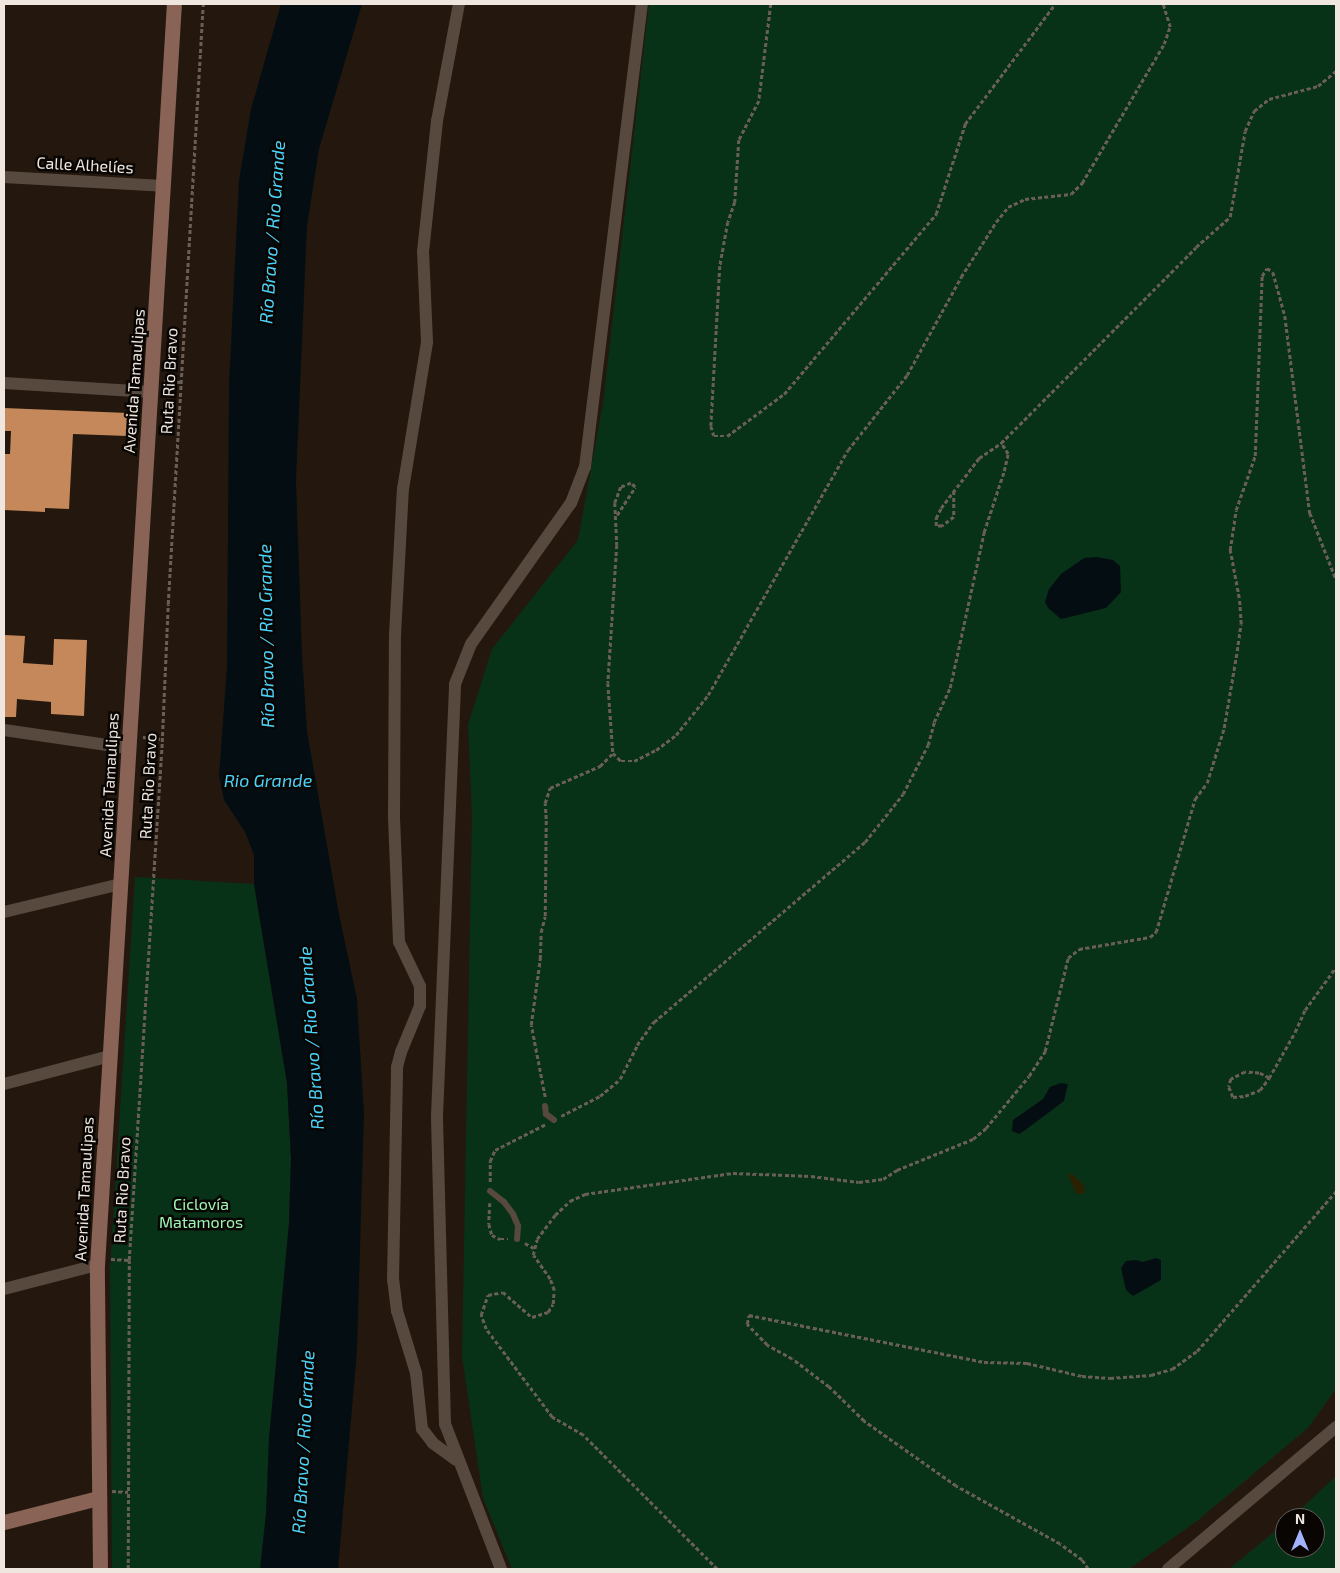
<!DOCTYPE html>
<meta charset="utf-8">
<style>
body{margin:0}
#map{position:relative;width:1340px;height:1573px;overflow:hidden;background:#24180e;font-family:"Exo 2",sans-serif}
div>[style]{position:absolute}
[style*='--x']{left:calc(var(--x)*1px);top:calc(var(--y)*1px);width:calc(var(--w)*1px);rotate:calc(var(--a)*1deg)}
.green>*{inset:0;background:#083217}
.sand>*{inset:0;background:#292101}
.water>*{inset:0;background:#040e12}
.building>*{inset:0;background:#c5885a}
.path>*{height:2.5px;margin-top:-1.25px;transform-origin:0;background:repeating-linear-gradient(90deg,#6a5f57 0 4px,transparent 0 6.5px)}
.lane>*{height:6px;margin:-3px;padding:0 3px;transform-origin:3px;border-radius:3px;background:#57493e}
.street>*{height:12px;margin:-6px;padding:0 6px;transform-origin:6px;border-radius:6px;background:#57493e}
.secondary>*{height:15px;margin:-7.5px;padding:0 7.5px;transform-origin:7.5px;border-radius:7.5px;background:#886356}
span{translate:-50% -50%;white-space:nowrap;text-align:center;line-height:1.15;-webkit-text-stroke:5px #090503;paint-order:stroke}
.street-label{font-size:16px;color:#eee6df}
.park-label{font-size:16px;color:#9df7b4}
.water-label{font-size:18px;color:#4bd4fa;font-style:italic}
.frame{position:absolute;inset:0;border:5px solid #eee6df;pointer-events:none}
.north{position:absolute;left:1275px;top:1508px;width:50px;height:50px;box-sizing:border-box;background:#090503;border:1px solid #655f5b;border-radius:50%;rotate:0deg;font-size:14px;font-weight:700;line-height:20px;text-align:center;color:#eee6df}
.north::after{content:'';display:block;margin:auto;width:18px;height:22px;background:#a3b2fd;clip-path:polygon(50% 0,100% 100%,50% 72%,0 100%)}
</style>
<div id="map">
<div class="green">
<div style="clip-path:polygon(649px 4px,1336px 4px,1336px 1389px,1308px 1428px,1197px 1521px,1129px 1569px,512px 1569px,483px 1498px,462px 1356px,472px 815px,468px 725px,492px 649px,578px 540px,603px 403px)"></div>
<div style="clip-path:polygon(135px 877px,254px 884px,287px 1083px,291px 1159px,289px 1223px,269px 1439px,266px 1514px,260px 1569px,112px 1569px,110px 1267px)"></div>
<div style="clip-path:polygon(1336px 1476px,1336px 1569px,1229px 1569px,1285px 1523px,1285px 1548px,1315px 1548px,1315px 1518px,1291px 1518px)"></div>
</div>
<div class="sand">
<div style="clip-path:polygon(1068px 1174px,1072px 1174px,1084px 1185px,1085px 1193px,1076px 1194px)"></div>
</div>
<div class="water">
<div style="clip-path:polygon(281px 4px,362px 4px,319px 149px,307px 226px,296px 481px,302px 655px,307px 731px,339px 914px,357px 999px,364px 1113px,357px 1351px,338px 1569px,260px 1569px,266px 1514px,269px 1439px,289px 1223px,291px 1159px,287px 1083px,254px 884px,254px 855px,245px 832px,224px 800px,219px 776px,227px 666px,229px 385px,239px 180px,251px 109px)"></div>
<div style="clip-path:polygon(1097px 557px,1113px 560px,1120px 566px,1121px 592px,1106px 608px,1061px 619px,1048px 608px,1045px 602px,1049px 589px,1061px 574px,1084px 558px)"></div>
<div style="clip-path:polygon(1061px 1083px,1068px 1084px,1064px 1101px,1024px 1131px,1019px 1134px,1012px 1131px,1013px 1120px,1043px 1099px,1050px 1087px)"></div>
<div style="clip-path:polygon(1156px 1258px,1161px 1260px,1161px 1280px,1133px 1296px,1126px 1290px,1121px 1268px,1126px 1261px,1136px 1260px,1143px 1262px)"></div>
</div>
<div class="building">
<div style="clip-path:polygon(4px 408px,128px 413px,127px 436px,73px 434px,69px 509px,45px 508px,45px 512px,4px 510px,4px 454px,10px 454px,11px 431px,4px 431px)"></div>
<div style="clip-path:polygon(4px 635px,25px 636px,23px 663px,53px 665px,54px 639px,87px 640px,84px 716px,51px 714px,51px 702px,17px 699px,16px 717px,4px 717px)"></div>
</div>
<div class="path">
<div style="--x:771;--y:4;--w:98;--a:97.1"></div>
<div style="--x:759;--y:101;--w:44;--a:117.1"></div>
<div style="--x:739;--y:140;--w:62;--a:93.7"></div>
<div style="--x:735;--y:202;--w:21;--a:109"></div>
<div style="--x:728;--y:222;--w:45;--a:100.3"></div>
<div style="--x:720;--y:266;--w:160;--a:93.2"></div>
<div style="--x:711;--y:426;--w:10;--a:73"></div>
<div style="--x:714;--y:436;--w:13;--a:0"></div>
<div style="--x:727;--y:436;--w:71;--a:-36.4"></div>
<div style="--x:784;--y:394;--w:236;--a:-49.8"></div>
<div style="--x:936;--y:214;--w:95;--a:-72.1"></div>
<div style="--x:965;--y:124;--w:150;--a:-53.1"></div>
<div style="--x:164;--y:381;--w:16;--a:4"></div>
<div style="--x:954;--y:491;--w:26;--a:90"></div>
<div style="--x:954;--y:517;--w:15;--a:143"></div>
<div style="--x:942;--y:526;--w:6;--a:180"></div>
<div style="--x:936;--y:526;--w:8;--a:-90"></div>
<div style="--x:936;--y:518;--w:11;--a:-63"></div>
<div style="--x:941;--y:508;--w:63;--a:-52.8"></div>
<div style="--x:979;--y:458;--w:27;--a:-34"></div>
<div style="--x:617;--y:515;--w:33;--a:-57"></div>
<div style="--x:635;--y:487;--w:6;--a:-135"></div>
<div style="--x:631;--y:483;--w:11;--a:158"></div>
<div style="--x:621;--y:487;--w:17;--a:111"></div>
<div style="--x:615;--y:503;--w:42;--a:87.3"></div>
<div style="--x:617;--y:545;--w:138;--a:93.7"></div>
<div style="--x:608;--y:683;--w:70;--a:85.9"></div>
<div style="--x:613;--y:753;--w:11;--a:45"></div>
<div style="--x:621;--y:761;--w:13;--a:0"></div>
<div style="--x:634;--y:761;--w:25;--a:-27"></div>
<div style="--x:656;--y:750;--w:25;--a:-37"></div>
<div style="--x:676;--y:735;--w:51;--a:-51.3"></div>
<div style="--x:708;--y:695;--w:282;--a:-60.3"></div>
<div style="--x:848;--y:450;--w:95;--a:-51.8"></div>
<div style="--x:907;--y:375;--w:112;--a:-61.1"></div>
<div style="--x:961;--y:277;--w:65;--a:-57.5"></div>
<div style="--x:996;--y:222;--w:19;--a:-51"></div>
<div style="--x:1008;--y:207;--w:19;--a:-25"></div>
<div style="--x:1025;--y:199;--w:46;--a:-6.2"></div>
<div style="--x:1071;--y:194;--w:16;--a:-45"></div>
<div style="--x:1082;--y:183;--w:161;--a:-59.5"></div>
<div style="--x:1164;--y:44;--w:18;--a:-71"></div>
<div style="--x:1170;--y:27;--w:24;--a:-107"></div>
<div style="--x:143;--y:737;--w:19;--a:6"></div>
<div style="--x:1269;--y:1078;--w:11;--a:-153"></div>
<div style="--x:1259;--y:1073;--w:14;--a:-176"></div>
<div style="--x:1245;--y:1072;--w:16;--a:153"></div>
<div style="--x:1231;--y:1079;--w:8;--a:104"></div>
<div style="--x:1229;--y:1087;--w:11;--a:68"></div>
<div style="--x:1233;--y:1097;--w:12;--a:-5"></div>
<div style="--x:1245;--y:1096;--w:16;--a:-22"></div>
<div style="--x:1260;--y:1090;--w:15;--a:-53"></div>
<div style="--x:1269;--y:1078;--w:53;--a:-60.5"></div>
<div style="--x:1295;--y:1032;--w:24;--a:-66"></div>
<div style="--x:1305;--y:1010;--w:53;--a:-54.2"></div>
<div style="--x:545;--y:1097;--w:73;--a:-101"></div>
<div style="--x:531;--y:1025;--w:67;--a:-82.2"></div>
<div style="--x:540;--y:959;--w:27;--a:-88"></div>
<div style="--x:541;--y:932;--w:16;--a:-76"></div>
<div style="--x:545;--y:916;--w:97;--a:-89.4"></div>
<div style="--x:546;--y:819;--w:16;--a:-94"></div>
<div style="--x:545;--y:803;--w:16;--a:-72"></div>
<div style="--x:550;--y:788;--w:55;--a:-23.7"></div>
<div style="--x:600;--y:766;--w:18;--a:-45"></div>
<div style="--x:561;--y:1116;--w:44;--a:-27.1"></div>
<div style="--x:600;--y:1096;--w:26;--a:-40"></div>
<div style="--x:620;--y:1079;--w:38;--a:-63"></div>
<div style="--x:637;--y:1045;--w:29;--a:-54"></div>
<div style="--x:654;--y:1022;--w:277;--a:-40.5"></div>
<div style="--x:865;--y:842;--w:61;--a:-51.6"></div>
<div style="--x:903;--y:794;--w:55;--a:-63"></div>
<div style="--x:928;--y:745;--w:24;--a:-75"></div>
<div style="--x:934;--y:722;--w:38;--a:-65"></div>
<div style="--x:950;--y:688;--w:160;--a:-77.7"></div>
<div style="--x:984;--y:532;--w:64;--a:-71.8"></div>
<div style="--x:1004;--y:471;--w:17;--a:-77"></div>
<div style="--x:1008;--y:454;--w:13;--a:-122"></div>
<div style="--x:1001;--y:443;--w:276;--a:-45.1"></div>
<div style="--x:1196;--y:247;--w:45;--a:-41.4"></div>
<div style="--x:1230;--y:217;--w:87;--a:-80.1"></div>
<div style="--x:1245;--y:131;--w:22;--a:-66"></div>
<div style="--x:1254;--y:111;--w:19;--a:-39"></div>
<div style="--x:1269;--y:99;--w:51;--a:-14.9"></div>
<div style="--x:1318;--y:86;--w:23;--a:-40"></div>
<div style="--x:490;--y:1182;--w:21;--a:-90"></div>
<div style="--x:490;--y:1161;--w:12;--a:-66"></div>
<div style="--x:495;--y:1150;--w:57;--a:-27"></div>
<div style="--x:490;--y:1203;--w:21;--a:93"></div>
<div style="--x:489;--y:1224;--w:11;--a:75"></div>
<div style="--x:492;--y:1235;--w:9;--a:27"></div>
<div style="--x:500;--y:1239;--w:8;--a:0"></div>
<div style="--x:525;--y:1243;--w:10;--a:29"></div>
<div style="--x:111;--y:1259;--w:18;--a:3"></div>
<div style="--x:112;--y:1491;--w:16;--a:4"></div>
<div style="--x:128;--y:1569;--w:309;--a:-89.8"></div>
<div style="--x:129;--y:1260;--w:519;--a:-86.35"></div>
<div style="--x:162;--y:742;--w:138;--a:-87.5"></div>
<div style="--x:168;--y:604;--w:601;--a:-86.66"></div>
<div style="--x:717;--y:1569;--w:190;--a:-135"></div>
<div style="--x:583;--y:1435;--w:36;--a:-150"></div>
<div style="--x:552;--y:1417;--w:110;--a:-126.9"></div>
<div style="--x:486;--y:1329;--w:15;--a:-110"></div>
<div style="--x:481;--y:1315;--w:21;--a:-71"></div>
<div style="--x:488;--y:1295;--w:15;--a:-11"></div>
<div style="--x:503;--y:1292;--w:38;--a:41"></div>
<div style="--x:532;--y:1317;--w:17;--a:-17"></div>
<div style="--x:548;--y:1312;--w:9;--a:-58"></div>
<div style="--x:553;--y:1304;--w:14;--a:-86"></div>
<div style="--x:554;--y:1290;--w:12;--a:-110"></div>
<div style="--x:550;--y:1279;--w:29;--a:-125"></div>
<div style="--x:533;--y:1255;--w:16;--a:-76"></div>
<div style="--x:537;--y:1239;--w:30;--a:-53"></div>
<div style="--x:555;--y:1215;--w:21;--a:-43"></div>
<div style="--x:570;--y:1201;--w:17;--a:-25"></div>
<div style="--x:585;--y:1194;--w:149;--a:-8.1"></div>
<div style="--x:733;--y:1173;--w:78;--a:2.2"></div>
<div style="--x:811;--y:1176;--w:48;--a:7.1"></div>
<div style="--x:859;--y:1182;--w:24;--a:-7"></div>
<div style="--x:883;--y:1179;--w:17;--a:-33"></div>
<div style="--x:897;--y:1170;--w:82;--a:-22.2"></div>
<div style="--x:973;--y:1139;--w:17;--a:-40"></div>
<div style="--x:986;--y:1128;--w:67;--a:-50.4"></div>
<div style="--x:1029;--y:1076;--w:30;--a:-57"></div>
<div style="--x:1045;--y:1051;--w:96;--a:-76.1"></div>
<div style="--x:1068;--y:958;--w:14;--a:-39"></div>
<div style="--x:1079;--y:949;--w:72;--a:-9.6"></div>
<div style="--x:1150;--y:937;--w:8;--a:-40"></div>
<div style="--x:1156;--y:932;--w:139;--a:-73.7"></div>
<div style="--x:1195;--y:799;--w:20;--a:-53"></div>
<div style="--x:1207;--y:783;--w:58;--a:-72.8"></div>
<div style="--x:1224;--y:728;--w:78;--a:-80.4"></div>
<div style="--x:1237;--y:651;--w:27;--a:-82"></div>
<div style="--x:1241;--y:624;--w:26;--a:-94"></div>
<div style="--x:1239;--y:598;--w:49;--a:-100.6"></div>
<div style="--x:1230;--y:550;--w:40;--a:-81.5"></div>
<div style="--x:1236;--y:510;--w:57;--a:-70.6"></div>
<div style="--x:1255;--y:456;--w:180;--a:-87.8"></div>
<div style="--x:1262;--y:276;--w:9;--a:-58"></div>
<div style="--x:1267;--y:268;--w:7;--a:34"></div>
<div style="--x:1273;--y:272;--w:46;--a:74.7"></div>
<div style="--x:1285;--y:316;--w:199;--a:82.8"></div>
<div style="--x:1310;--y:513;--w:71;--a:68.5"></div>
<div style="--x:1088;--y:1569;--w:11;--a:-124"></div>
<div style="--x:1082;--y:1560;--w:27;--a:-144"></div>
<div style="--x:1060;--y:1544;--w:119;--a:-150.9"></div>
<div style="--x:956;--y:1486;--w:113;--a:-144.8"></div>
<div style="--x:864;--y:1421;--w:49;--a:-135.8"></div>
<div style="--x:829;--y:1387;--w:46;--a:-142.9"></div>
<div style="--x:792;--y:1359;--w:29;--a:-151"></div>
<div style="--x:767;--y:1345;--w:29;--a:-134"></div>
<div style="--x:747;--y:1324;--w:9;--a:-77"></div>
<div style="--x:749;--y:1315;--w:240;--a:11.3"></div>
<div style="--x:984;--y:1362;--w:43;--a:1.3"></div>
<div style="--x:1027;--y:1363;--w:57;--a:13.3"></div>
<div style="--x:1082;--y:1376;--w:28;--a:4"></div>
<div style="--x:1110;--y:1378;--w:41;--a:-4.2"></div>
<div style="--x:1151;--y:1375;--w:22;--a:-16"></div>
<div style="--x:1172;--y:1369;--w:31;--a:-36"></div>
<div style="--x:1197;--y:1351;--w:212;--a:-49"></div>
</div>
<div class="lane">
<div style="--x:545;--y:1106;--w:8;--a:83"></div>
<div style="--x:546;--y:1114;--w:10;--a:37"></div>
<div style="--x:490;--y:1191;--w:18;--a:38"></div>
<div style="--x:504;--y:1202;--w:15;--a:53"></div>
<div style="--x:513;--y:1214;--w:13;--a:67"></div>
<div style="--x:518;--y:1226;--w:13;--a:94"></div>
</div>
<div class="street">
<div style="--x:4;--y:177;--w:159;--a:3.2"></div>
<div style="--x:4;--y:383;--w:147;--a:3.5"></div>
<div style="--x:4;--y:730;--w:125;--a:8.3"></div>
<div style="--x:4;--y:912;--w:120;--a:-13.5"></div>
<div style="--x:4;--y:1084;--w:110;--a:-14.8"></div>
<div style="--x:4;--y:1289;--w:96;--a:-14.5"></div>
<div style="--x:456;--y:1460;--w:29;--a:-144"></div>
<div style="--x:433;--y:1443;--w:18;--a:-128"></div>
<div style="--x:422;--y:1429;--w:56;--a:-96.1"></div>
<div style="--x:416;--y:1373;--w:65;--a:-107"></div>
<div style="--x:397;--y:1311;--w:31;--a:-97"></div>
<div style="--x:393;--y:1280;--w:213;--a:-88.9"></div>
<div style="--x:397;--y:1067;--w:16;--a:-75"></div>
<div style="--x:401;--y:1052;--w:50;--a:-67.6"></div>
<div style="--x:420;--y:1006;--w:20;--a:-90"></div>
<div style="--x:420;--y:986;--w:49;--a:-115.5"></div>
<div style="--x:399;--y:942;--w:126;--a:-92.3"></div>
<div style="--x:394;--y:816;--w:181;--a:-89.7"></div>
<div style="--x:395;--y:635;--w:146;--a:-86.9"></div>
<div style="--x:403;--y:489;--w:149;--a:-80.7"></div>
<div style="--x:427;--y:342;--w:90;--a:-92.5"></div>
<div style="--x:423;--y:252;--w:132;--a:-83.9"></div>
<div style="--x:437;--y:121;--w:119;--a:-79.4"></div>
<div style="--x:501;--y:1569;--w:155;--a:-111.1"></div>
<div style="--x:445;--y:1424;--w:308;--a:-91.5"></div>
<div style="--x:437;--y:1116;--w:432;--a:-87.6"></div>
<div style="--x:455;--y:684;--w:43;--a:-68.2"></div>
<div style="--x:471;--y:644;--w:173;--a:-54.7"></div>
<div style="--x:571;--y:503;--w:39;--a:-69"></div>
<div style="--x:585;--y:467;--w:466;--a:-83"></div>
<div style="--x:1168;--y:1569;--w:220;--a:-40.2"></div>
</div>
<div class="secondary">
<div style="--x:4;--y:1522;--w:97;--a:-14.3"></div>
<div style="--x:100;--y:1569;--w:304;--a:-90.6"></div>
<div style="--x:97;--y:1265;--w:1263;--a:-86.51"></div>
</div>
<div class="street-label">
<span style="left:85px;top:165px;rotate:3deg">Calle Alhelíes</span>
<span style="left:134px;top:381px;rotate:-86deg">Avenida Tamaulipas</span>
<span style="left:169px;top:381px;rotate:-87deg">Ruta Rio Bravo</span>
<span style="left:109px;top:785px;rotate:-87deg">Avenida Tamaulipas</span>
<span style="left:148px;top:786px;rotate:-87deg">Ruta Rio Bravo</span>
<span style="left:84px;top:1189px;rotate:-87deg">Avenida Tamaulipas</span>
<span style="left:122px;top:1190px;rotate:-87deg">Ruta Rio Bravo</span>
</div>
<div class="park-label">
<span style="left:201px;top:1213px">Ciclovía<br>Matamoros</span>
</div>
<div class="water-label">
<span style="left:272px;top:232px;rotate:-86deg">Río Bravo / Rio Grande</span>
<span style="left:266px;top:636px;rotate:-91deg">Río Bravo / Rio Grande</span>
<span style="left:268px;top:780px">Rio Grande</span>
<span style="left:311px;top:1038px;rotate:-94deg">Río Bravo / Rio Grande</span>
<span style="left:303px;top:1442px;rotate:-87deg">Río Bravo / Rio Grande</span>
</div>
<div class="frame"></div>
<div class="north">N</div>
</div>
